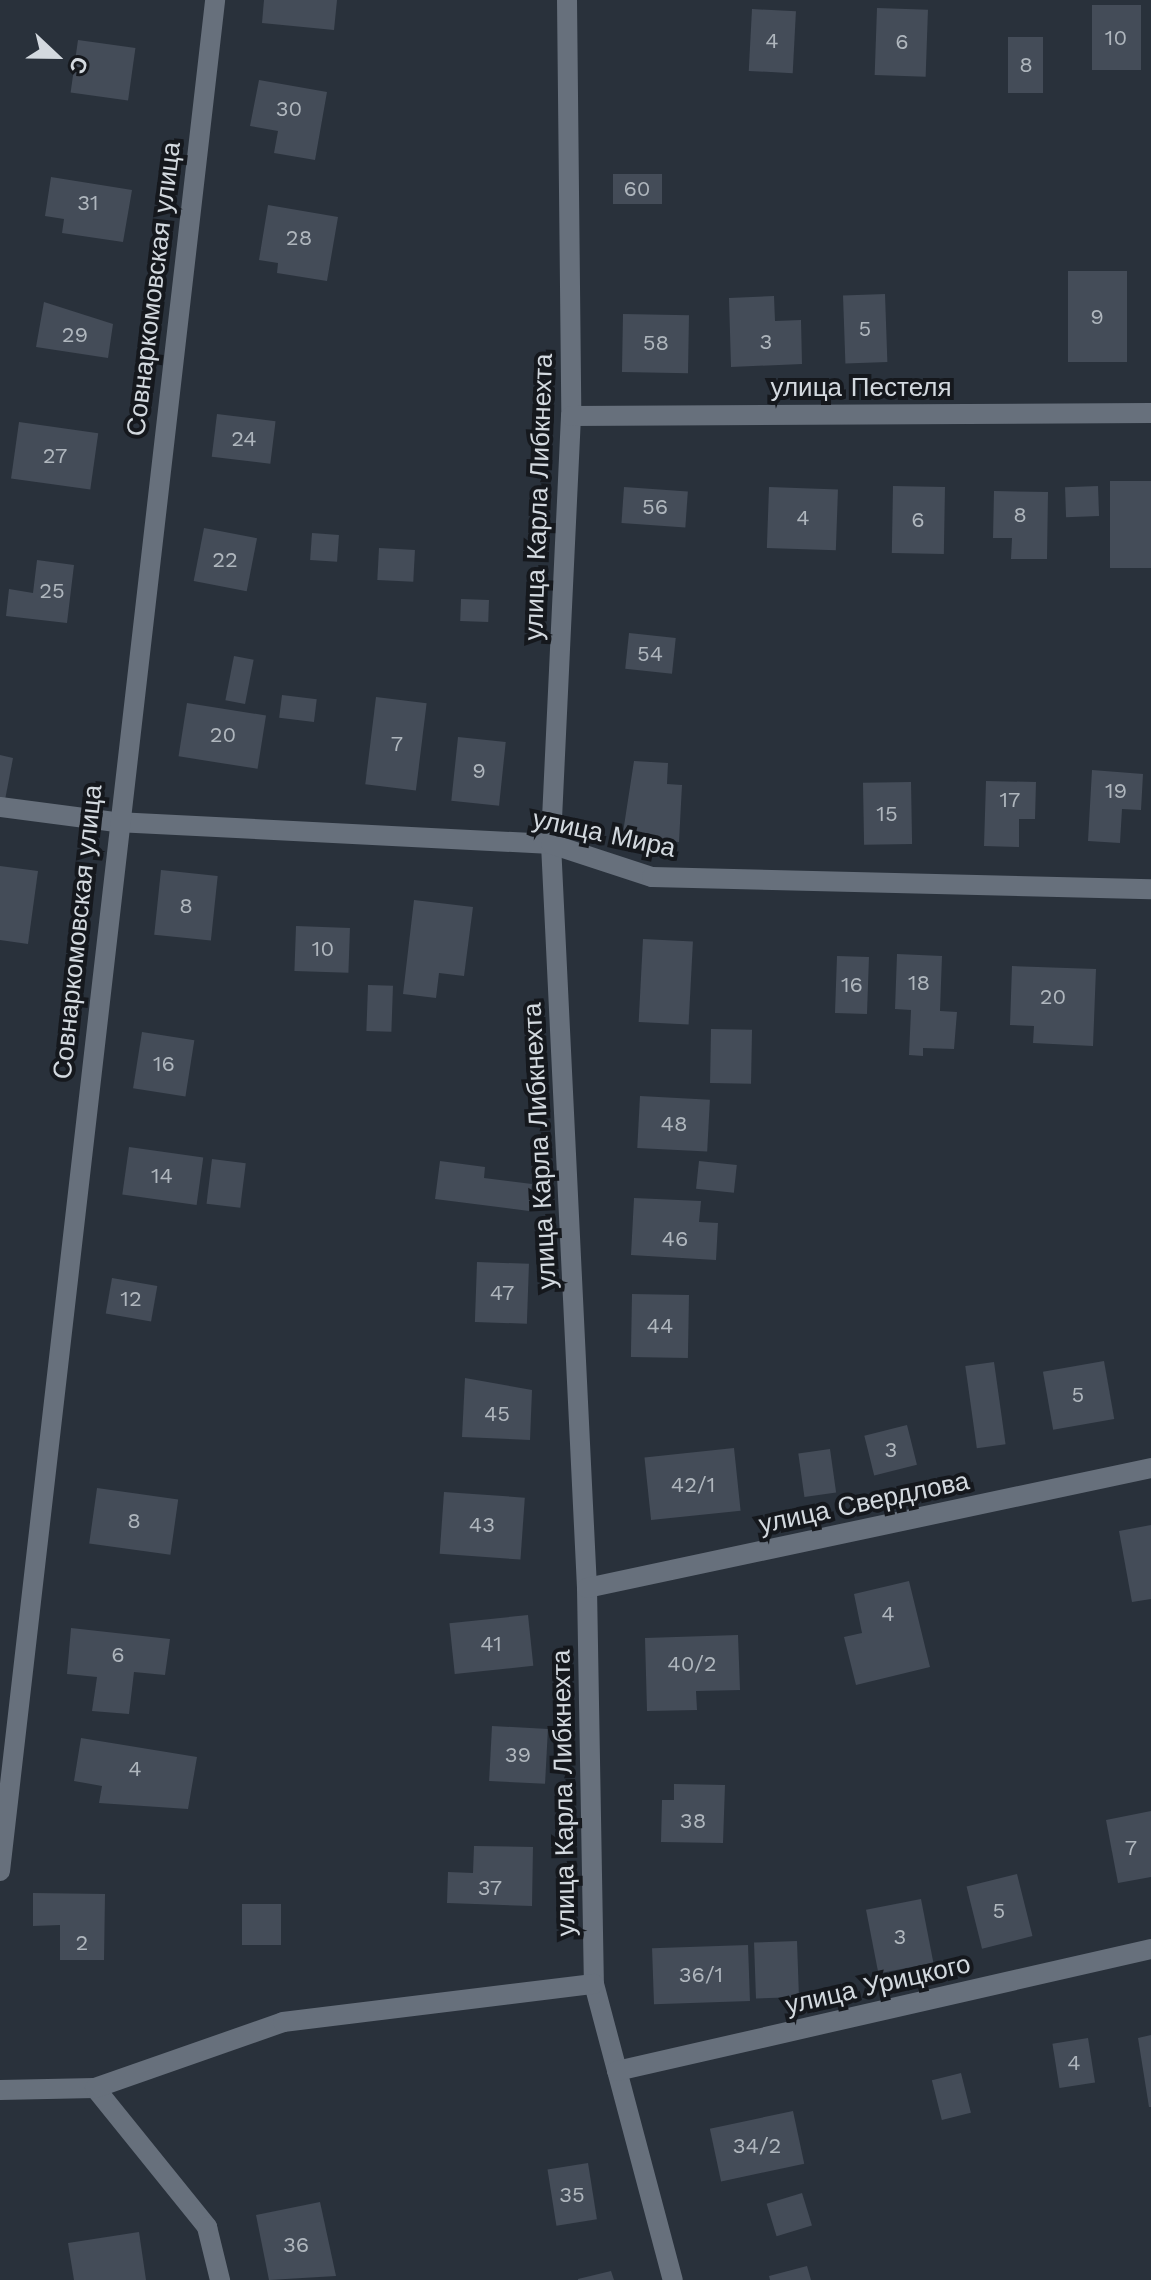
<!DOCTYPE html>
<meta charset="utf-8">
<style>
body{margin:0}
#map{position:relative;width:1151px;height:2280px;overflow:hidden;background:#29313b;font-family:"Work Sans",sans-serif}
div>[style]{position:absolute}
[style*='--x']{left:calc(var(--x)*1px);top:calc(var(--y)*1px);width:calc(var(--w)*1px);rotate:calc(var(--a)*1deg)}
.building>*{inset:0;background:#444c58;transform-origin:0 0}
.minor>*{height:20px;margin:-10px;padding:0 10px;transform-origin:10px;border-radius:10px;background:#67707c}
span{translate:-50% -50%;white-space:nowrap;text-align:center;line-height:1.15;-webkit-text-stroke:8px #15181d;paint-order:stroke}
.number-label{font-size:22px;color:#afb6bd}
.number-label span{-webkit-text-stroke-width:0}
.street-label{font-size:26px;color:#d3d9df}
.north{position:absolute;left:16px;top:16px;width:80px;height:80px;-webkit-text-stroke:6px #15181d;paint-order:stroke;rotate:112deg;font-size:22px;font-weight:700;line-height:32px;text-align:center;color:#d3d9df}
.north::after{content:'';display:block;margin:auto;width:28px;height:36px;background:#d3d9df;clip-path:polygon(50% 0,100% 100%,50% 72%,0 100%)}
</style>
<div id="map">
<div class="building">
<div style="clip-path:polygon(264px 0,337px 0,334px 30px,262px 23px)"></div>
<div style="left:1092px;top:5px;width:49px;height:65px"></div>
<div style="left:877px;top:8px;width:51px;height:67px;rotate:2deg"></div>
<div style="left:752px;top:9px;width:44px;height:62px;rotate:3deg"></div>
<div style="left:1043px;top:37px;width:56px;height:35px;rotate:90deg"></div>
<div style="left:78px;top:40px;width:58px;height:53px;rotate:8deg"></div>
<div style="clip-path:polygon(259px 80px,327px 92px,315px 160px,274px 153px,278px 131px,250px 126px)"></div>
<div style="left:613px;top:174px;width:49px;height:30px"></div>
<div style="clip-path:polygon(51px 177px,132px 190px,123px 242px,62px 233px,64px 219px,45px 216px)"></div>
<div style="clip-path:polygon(268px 205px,338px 217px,327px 281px,277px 273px,278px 263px,259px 260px)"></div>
<div style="left:1068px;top:271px;width:59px;height:91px"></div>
<div style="left:885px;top:294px;width:68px;height:42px;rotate:88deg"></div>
<div style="clip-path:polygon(774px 296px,775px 321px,801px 320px,802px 364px,731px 367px,729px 298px)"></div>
<div style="clip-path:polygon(44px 302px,113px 324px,108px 358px,36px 347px)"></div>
<div style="left:623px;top:314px;width:66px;height:58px;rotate:1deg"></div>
<div style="left:217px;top:414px;width:59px;height:43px;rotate:7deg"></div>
<div style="left:19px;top:422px;width:80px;height:57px;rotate:8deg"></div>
<div style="left:1151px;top:481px;width:87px;height:41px;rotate:90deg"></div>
<div style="left:893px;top:486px;width:52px;height:67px;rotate:1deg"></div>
<div style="left:1098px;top:486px;width:30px;height:33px;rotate:88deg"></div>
<div style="left:624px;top:487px;width:64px;height:36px;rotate:4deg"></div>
<div style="left:769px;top:487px;width:69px;height:61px;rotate:2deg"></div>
<div style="clip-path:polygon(994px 491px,1048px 492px,1047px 559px,1011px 559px,1012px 538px,993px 538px)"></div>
<div style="left:204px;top:528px;width:54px;height:54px;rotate:11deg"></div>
<div style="left:312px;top:533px;width:27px;height:27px;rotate:4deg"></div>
<div style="left:379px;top:548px;width:36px;height:32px;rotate:3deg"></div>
<div style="clip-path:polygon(37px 560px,74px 565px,67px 623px,6px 616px,9px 589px,33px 593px)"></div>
<div style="left:461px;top:599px;width:28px;height:22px;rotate:2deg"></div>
<div style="left:629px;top:633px;width:47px;height:36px;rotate:6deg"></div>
<div style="left:234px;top:656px;width:20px;height:45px;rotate:11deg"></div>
<div style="left:282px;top:695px;width:35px;height:23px;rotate:7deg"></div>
<div style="left:376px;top:697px;width:51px;height:88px;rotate:7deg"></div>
<div style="left:187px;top:703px;width:80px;height:54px;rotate:9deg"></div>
<div style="left:458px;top:737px;width:48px;height:64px;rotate:6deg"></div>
<div style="clip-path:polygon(0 755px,13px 758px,5px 800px,0 799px)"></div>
<div style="clip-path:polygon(634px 761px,668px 763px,667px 784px,682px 785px,679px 842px,622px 839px)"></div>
<div style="clip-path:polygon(1092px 770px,1143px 774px,1141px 810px,1122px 809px,1120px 843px,1088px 841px)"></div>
<div style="clip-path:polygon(986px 781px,1036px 782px,1035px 819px,1019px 819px,1019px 847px,984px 846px)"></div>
<div style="left:911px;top:782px;width:62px;height:48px;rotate:89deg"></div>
<div style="clip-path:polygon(0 866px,38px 871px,28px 944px,0 940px)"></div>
<div style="left:161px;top:870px;width:57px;height:65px;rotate:6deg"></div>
<div style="clip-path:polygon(414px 900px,473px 907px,464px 976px,439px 973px,436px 998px,403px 994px)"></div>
<div style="left:296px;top:926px;width:54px;height:45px;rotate:2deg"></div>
<div style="left:643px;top:939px;width:50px;height:83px;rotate:3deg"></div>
<div style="clip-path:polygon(897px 954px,942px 956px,940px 1011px,957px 1012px,954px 1049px,923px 1048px,923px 1056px,909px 1055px,911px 1010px,895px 1009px)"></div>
<div style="left:837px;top:956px;width:32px;height:57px;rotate:2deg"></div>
<div style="clip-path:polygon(1012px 966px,1096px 969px,1093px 1046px,1033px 1043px,1034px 1026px,1010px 1025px)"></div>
<div style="left:368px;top:985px;width:25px;height:46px;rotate:2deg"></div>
<div style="left:711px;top:1029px;width:41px;height:54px;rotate:1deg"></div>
<div style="left:142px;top:1032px;width:53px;height:57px;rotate:9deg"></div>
<div style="left:640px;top:1096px;width:70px;height:52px;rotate:3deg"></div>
<div style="left:129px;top:1147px;width:75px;height:48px;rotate:8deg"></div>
<div style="left:212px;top:1159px;width:34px;height:45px;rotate:7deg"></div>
<div style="clip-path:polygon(440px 1161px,485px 1167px,484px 1178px,532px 1184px,529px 1211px,435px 1199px)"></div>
<div style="left:699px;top:1161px;width:38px;height:28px;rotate:6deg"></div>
<div style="clip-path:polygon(634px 1198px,701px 1201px,699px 1222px,718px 1223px,716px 1260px,631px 1255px)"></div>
<div style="left:477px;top:1262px;width:52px;height:60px;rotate:2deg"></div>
<div style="left:112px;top:1278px;width:46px;height:36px;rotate:10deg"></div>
<div style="left:632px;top:1294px;width:57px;height:63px;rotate:1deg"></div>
<div style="left:1104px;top:1361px;width:59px;height:62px;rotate:80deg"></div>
<div style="left:994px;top:1362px;width:83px;height:29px;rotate:82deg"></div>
<div style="clip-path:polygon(465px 1378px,532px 1390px,530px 1440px,462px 1437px)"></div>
<div style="left:907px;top:1425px;width:41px;height:44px;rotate:76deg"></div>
<div style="left:734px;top:1448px;width:63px;height:90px;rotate:84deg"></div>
<div style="left:830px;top:1449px;width:44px;height:32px;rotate:82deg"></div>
<div style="left:97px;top:1488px;width:82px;height:56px;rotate:8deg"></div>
<div style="left:444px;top:1492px;width:81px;height:62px;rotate:4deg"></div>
<div style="clip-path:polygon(1151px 1525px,1151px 1599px,1132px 1602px,1119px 1531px)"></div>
<div style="clip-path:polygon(909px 1581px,930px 1667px,856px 1685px,844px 1637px,862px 1633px,854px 1594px)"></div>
<div style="left:528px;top:1615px;width:51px;height:79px;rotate:84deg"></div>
<div style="clip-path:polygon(71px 1628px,170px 1639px,165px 1675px,134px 1672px,129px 1714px,92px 1711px,97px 1677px,67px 1674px)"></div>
<div style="clip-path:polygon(738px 1635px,740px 1690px,696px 1691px,697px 1710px,647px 1711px,645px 1638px)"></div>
<div style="left:492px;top:1726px;width:56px;height:55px;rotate:3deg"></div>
<div style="clip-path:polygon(81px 1738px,197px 1757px,188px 1809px,99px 1803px,102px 1786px,74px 1781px)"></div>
<div style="clip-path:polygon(674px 1784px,725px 1785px,723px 1843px,661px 1842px,662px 1800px,674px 1800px)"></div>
<div style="clip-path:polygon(1151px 1811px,1151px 1877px,1118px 1883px,1106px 1820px)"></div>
<div style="clip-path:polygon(474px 1846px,533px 1847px,532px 1906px,447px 1903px,448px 1872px,473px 1873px)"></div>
<div style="left:1017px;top:1874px;width:64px;height:52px;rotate:76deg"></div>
<div style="clip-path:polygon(33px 1893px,105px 1894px,104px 1960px,60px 1960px,60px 1925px,33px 1926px)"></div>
<div style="left:921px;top:1899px;width:65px;height:56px;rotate:79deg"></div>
<div style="left:281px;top:1904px;width:41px;height:39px;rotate:90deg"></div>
<div style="left:797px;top:1941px;width:56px;height:43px;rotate:88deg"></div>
<div style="left:748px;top:1945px;width:56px;height:96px;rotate:88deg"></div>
<div style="clip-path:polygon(1151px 2035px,1151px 2107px,1149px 2107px,1138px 2038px)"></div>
<div style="left:1088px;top:2038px;width:45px;height:36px;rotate:81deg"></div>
<div style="left:961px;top:2073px;width:41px;height:30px;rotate:76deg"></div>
<div style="left:793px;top:2111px;width:54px;height:85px;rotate:78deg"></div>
<div style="left:588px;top:2163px;width:57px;height:41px;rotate:81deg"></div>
<div style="left:802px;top:2193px;width:34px;height:37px;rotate:73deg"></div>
<div style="clip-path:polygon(320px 2202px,336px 2276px,269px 2280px,256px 2215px)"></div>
<div style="clip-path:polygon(139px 2232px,146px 2280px,74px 2280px,68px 2243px)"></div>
<div style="clip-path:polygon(807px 2266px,811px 2280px,770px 2280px,769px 2276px)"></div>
<div style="clip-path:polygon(611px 2271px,614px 2280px,578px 2280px,578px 2279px)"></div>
</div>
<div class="minor">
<div style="--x:567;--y:0;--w:416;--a:89.4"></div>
<div style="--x:571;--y:416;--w:428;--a:92.7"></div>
<div style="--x:551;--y:844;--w:745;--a:87.23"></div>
<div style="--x:587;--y:1588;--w:396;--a:89"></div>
<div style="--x:594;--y:1984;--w:306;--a:75.1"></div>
<div style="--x:571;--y:416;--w:580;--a:-0.3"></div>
<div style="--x:0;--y:807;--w:117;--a:7.4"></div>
<div style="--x:116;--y:822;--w:436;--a:2.9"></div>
<div style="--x:551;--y:844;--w:106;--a:18.1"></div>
<div style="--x:652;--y:877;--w:499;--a:1.4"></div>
<div style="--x:587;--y:1588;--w:577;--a:-12.01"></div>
<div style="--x:0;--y:1871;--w:1883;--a:-83.44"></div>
<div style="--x:617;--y:2071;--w:548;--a:-12.87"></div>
<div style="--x:95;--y:2088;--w:179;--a:51.1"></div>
<div style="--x:207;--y:2227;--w:55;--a:76.2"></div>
<div style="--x:0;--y:2090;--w:95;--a:-1.2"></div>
<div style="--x:95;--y:2088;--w:199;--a:-19.3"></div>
<div style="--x:283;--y:2022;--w:313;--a:-7"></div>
</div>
<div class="number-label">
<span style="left:1116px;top:38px">10</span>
<span style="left:772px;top:41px">4</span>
<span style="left:902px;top:42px">6</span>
<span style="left:1026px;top:65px">8</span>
<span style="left:289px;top:109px">30</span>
<span style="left:637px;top:189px">60</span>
<span style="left:88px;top:203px">31</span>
<span style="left:299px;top:238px">28</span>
<span style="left:1097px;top:317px">9</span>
<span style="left:865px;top:329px">5</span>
<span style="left:75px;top:335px">29</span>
<span style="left:766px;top:342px">3</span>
<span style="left:656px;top:343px">58</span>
<span style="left:244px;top:439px">24</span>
<span style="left:55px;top:456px">27</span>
<span style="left:655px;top:507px">56</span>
<span style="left:1020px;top:515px">8</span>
<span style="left:803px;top:518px">4</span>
<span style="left:918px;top:520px">6</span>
<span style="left:225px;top:560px">22</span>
<span style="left:52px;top:591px">25</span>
<span style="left:650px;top:654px">54</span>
<span style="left:223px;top:735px">20</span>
<span style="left:397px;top:744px">7</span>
<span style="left:479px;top:771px">9</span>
<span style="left:1116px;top:791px">19</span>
<span style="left:1010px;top:800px">17</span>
<span style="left:887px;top:814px">15</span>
<span style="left:186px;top:906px">8</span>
<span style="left:323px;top:949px">10</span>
<span style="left:919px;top:983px">18</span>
<span style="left:852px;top:985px">16</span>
<span style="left:1053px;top:997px">20</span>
<span style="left:164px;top:1064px">16</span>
<span style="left:674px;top:1124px">48</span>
<span style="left:162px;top:1176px">14</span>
<span style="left:675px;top:1239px">46</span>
<span style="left:502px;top:1293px">47</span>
<span style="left:131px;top:1299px">12</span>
<span style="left:660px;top:1326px">44</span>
<span style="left:1078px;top:1395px">5</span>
<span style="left:497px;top:1414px">45</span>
<span style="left:891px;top:1450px">3</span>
<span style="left:693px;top:1485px">42/1</span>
<span style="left:134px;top:1521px">8</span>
<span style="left:482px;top:1525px">43</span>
<span style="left:888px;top:1614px">4</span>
<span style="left:491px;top:1644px">41</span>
<span style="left:118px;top:1655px">6</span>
<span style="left:692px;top:1664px">40/2</span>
<span style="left:518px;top:1755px">39</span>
<span style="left:135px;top:1769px">4</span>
<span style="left:693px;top:1821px">38</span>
<span style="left:1131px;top:1848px">7</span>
<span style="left:490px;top:1888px">37</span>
<span style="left:999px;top:1911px">5</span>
<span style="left:900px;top:1937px">3</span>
<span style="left:82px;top:1943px">2</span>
<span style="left:701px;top:1975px">36/1</span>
<span style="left:1074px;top:2063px">4</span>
<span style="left:757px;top:2146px">34/2</span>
<span style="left:572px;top:2195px">35</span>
<span style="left:296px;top:2245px">36</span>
</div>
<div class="street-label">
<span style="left:154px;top:289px;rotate:-83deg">Совнаркомовская улица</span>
<span style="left:861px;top:388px">улица Пестеля</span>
<span style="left:539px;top:497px;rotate:-88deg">улица Карла Либкнехта</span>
<span style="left:604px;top:834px;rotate:12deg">улица Мира</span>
<span style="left:78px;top:932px;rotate:-84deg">Совнаркомовская улица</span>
<span style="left:540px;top:1146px;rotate:-93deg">улица Карла Либкнехта</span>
<span style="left:864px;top:1503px;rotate:-12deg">улица Свердлова</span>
<span style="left:564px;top:1793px;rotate:-91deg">улица Карла Либкнехта</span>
<span style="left:878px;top:1985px;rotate:-13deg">улица Урицкого</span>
</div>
<div class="north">С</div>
</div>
